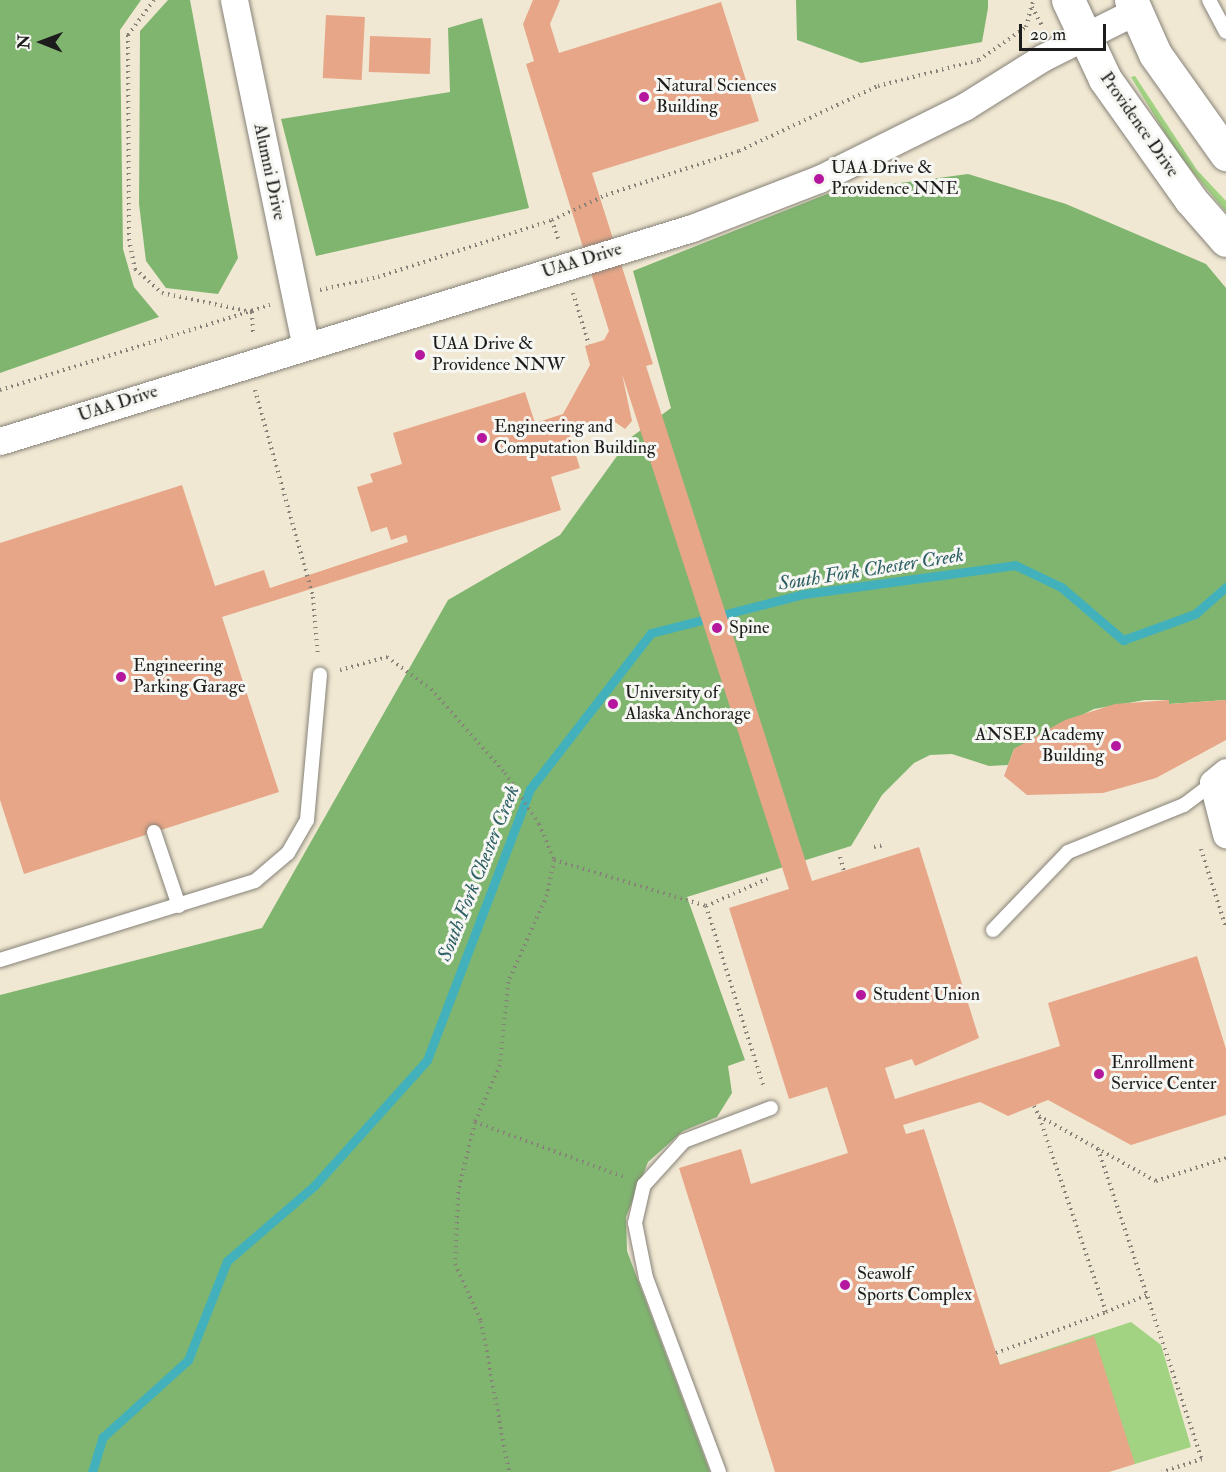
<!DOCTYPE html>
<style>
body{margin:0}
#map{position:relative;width:1226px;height:1472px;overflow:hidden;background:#f1e8d3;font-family:"IM FELL Double Pica",serif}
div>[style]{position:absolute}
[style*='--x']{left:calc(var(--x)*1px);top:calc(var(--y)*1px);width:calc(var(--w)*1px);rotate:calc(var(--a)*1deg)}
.green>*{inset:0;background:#a1d382}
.forest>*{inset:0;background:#80b570}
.stream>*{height:9px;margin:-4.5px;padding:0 4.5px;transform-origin:4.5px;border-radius:4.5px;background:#42b1bc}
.building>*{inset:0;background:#e7a688;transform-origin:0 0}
.path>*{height:4px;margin-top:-2px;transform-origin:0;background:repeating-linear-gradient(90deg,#868278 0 1.5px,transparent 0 6px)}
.roads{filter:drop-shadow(0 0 2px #868278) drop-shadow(0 0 2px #868278)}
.service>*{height:14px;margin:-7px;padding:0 7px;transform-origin:7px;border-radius:7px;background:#fff}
.minor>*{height:27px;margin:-13.5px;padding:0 13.5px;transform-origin:13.5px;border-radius:13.5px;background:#fff}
.secondary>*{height:33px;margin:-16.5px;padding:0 16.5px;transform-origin:16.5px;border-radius:16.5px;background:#fff}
.dots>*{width:16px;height:16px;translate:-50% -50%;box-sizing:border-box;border:3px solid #f6f6f2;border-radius:50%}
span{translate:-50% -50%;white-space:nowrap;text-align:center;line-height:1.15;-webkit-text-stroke:6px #f6f6f2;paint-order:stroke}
.poi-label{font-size:18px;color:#1c1c1c}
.left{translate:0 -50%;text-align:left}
.right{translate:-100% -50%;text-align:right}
.street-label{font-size:18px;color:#1c1c1c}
.water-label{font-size:20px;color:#2d5f64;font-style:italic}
.north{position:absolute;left:12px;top:12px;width:60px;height:60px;-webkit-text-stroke:4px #f6f6f2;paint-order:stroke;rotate:271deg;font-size:16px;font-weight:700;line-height:24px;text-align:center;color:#1c1c1c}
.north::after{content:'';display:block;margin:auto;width:21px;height:27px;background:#1c1c1c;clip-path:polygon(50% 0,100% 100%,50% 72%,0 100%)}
.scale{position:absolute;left:1019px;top:24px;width:87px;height:27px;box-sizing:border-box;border:3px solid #1c1c1c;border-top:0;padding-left:8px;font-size:18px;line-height:21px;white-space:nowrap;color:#1c1c1c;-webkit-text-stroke:4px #f6f6f2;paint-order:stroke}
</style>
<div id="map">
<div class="green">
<div style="clip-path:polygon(1135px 76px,1197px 170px,1226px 201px,1226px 212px,1177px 153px,1131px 77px)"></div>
<div style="clip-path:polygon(1131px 1322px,1161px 1345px,1191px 1447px,1135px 1464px,966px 1376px)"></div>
</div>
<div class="forest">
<div style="clip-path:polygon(0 0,141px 0,120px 30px,123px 249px,134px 287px,159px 317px,0 373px)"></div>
<div style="clip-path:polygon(168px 0,190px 0,238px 258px,218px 294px,166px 288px,146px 261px,139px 204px,140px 31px)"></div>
<div style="clip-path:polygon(796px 0,988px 0,988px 8px,982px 42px,861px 63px,797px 40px)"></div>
<div style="clip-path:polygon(482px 18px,529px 208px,316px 256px,281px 119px,450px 92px,448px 28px)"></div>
<div style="clip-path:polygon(968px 174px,1066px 204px,1206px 264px,1226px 288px,1226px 700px,1169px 704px,1169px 700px,1145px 700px,1094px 709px,1014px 749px,1008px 765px,989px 766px,952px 754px,930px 755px,914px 763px,882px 795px,851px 846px,687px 897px,745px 1060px,728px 1066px,732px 1093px,717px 1117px,683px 1131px,648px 1162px,626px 1217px,627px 1251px,710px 1472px,0 1472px,0 995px,262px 928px,448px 600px,560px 535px,630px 438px,671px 408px,633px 271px,832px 192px)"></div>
</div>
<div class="stream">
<div style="--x:92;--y:1472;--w:37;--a:-73"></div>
<div style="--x:103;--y:1437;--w:115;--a:-42.2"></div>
<div style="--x:188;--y:1360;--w:106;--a:-68.5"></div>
<div style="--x:227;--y:1261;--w:115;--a:-40.8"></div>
<div style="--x:314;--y:1186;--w:169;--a:-48.1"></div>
<div style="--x:427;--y:1060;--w:290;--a:-69.2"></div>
<div style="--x:530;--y:789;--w:197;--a:-52.2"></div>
<div style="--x:651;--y:633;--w:158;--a:-14.3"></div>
<div style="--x:804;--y:594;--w:213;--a:-7.8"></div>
<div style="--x:1015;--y:565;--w:51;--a:25.6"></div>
<div style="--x:1061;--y:587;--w:82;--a:40.5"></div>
<div style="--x:1123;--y:640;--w:77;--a:-19.9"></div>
<div style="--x:1195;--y:614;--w:41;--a:-41.1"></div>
</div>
<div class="building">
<div style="clip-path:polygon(533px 0,560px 0,550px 24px,559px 53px,721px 2px,759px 121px,592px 173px,653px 364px,646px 366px,812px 881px,919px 847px,979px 1038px,915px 1066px,912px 1059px,885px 1068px,895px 1099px,1060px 1046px,1048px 1003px,1197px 956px,1226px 1049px,1226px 1115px,1131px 1145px,1048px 1100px,1008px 1116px,980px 1102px,903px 1125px,906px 1134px,924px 1129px,1000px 1365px,1094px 1336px,1135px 1464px,1109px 1472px,775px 1472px,679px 1168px,741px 1149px,751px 1184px,848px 1153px,827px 1087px,789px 1099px,729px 908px,789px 889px,622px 374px,632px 421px,625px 429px,612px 420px,569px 433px,580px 468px,551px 477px,561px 510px,222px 617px,279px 792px,24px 874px,0 800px,0 543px,182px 485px,215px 586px,264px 570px,270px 588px,408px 542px,406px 535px,391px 540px,387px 527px,371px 532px,357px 487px,373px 482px,370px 474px,402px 464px,393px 433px,525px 392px,535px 423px,563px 414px,590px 365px,585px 346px,604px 340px,609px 331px,526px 64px,534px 61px,523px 24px)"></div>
<div style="left:326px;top:15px;width:39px;height:63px;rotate:3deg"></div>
<div style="left:370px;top:36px;width:61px;height:36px;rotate:2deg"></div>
<div style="clip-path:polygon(1169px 700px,1169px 704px,1226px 700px,1226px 740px,1156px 778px,1103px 793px,1027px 795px,1004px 776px,1014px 749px,1065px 720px,1115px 704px)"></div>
</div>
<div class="path">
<div style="--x:154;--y:0;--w:44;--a:126.6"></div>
<div style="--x:128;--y:35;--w:204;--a:89.7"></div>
<div style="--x:129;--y:239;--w:31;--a:79"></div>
<div style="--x:135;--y:269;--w:36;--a:42"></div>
<div style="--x:162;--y:293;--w:92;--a:11.9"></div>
<div style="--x:252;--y:312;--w:22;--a:87"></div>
<div style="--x:1032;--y:7;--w:21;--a:62"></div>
<div style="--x:552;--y:220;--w:20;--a:72"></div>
<div style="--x:320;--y:290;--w:59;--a:-12.6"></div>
<div style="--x:378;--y:277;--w:183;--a:-18.1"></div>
<div style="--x:552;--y:220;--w:60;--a:-24.8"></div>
<div style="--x:606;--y:195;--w:140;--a:-18.3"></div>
<div style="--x:739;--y:151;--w:153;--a:-25.1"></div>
<div style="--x:878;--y:86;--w:104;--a:-14.4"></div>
<div style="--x:979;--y:60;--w:57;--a:-35.1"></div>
<div style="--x:1026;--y:27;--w:28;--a:-75"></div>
<div style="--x:573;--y:293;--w:54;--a:72.9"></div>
<div style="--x:0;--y:390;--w:283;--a:-17.5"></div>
<div style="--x:255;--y:390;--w:215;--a:74.3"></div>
<div style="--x:313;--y:597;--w:59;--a:85.2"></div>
<div style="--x:340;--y:670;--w:49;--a:-15.5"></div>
<div style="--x:387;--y:657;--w:54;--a:36"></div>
<div style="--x:431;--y:689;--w:112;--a:48.6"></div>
<div style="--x:505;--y:773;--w:61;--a:56.3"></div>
<div style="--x:539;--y:824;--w:39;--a:67"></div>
<div style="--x:554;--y:860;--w:36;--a:101"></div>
<div style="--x:547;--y:895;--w:95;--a:114.1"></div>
<div style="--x:508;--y:982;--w:83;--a:95.5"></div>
<div style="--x:500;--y:1065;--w:62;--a:113.7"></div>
<div style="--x:475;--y:1122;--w:72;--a:103.7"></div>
<div style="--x:458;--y:1192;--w:72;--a:92.4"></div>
<div style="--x:455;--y:1264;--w:63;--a:65.5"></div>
<div style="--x:481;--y:1321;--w:154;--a:79.5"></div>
<div style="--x:874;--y:847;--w:10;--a:-11"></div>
<div style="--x:1201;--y:849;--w:83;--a:72.4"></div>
<div style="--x:840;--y:857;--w:15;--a:74"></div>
<div style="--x:554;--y:860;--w:159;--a:16.8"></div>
<div style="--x:706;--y:906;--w:67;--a:-23.9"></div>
<div style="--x:706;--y:906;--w:191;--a:72.3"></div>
<div style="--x:1034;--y:1106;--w:11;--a:63"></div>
<div style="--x:1039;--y:1116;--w:134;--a:29.1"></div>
<div style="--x:1156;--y:1181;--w:74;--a:-18.2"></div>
<div style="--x:475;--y:1122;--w:159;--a:20.3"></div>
<div style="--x:1098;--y:1149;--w:327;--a:71.5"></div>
<div style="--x:1202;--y:1459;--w:42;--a:162"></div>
<div style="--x:1106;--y:1312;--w:47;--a:-22.7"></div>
<div style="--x:996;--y:1353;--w:117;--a:-20.4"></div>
<div style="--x:1106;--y:1312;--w:207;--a:-108.9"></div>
</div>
<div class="roads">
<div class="service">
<div style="--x:1209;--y:0;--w:36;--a:62"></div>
<div style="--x:154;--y:832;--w:78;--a:71.3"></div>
<div style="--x:993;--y:930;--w:108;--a:-46.1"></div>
<div style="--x:1068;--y:852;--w:125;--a:-22.1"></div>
<div style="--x:1184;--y:805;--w:36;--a:-37"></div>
<div style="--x:0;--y:960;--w:267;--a:-17.2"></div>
<div style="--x:255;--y:881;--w:43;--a:-40.3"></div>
<div style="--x:288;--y:853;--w:38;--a:-60"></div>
<div style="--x:307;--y:820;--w:146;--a:-84.9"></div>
<div style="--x:719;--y:1472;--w:207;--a:-110.6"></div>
<div style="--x:646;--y:1278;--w:56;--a:-101.3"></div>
<div style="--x:635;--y:1223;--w:39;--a:-77"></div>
<div style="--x:644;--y:1185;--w:59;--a:-47.7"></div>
<div style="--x:684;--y:1141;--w:93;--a:-20.8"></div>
</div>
<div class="minor">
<div style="--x:234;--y:0;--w:351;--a:78.3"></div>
<div style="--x:0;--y:441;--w:724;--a:-17.11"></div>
<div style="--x:692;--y:228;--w:136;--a:-21.1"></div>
<div style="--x:819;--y:179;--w:162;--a:-26.4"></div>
<div style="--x:964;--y:107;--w:92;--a:-32.1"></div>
<div style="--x:1042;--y:58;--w:105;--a:-26.6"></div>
<div style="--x:1226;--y:772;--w:17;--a:140"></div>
<div style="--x:1213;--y:783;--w:53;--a:75.7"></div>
</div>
<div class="secondary">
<div style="--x:1068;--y:0;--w:87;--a:64.9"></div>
<div style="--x:1105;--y:79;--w:148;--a:54.6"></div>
<div style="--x:1191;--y:200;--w:53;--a:48.8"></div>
<div style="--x:1131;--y:0;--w:59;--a:66"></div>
<div style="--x:1155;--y:54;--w:123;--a:54.6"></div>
</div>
</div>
<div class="dots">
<div style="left:644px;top:97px;background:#b5179e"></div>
<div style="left:819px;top:179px;background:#b5179e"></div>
<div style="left:420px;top:355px;background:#b5179e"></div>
<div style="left:482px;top:438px;background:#b5179e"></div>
<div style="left:717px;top:628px;background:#b5179e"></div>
<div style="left:121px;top:677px;background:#b5179e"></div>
<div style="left:613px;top:704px;background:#b5179e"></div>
<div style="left:1116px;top:746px;background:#b5179e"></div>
<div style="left:861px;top:995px;background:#b5179e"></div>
<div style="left:1099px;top:1074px;background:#b5179e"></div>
<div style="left:845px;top:1285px;background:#b5179e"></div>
</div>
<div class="poi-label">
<span class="left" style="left:656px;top:97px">Natural Sciences<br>Building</span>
<span class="left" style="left:831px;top:179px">UAA Drive &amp;<br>Providence NNE</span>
<span class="left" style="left:432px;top:355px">UAA Drive &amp;<br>Providence NNW</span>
<span class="left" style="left:494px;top:438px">Engineering and<br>Computation Building</span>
<span class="left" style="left:729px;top:628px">Spine</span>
<span class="left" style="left:133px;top:677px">Engineering<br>Parking Garage</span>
<span class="left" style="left:625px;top:704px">University of<br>Alaska Anchorage</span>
<span class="right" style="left:1104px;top:746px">ANSEP Academy<br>Building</span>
<span class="left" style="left:873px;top:995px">Student Union</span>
<span class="left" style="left:1111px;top:1074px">Enrollment<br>Service Center</span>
<span class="left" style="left:857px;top:1285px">Seawolf<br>Sports Complex</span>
</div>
<div class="street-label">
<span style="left:1139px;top:125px;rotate:55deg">Providence Drive</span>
<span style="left:269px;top:172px;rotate:78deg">Alumni Drive</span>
<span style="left:582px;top:261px;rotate:-17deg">UAA Drive</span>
<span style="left:118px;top:404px;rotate:-18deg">UAA Drive</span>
</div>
<div class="water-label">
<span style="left:871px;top:569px;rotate:-9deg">South Fork Chester Creek</span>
<span style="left:478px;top:873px;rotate:-68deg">South Fork Chester Creek</span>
</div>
<div class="north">N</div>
<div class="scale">20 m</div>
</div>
